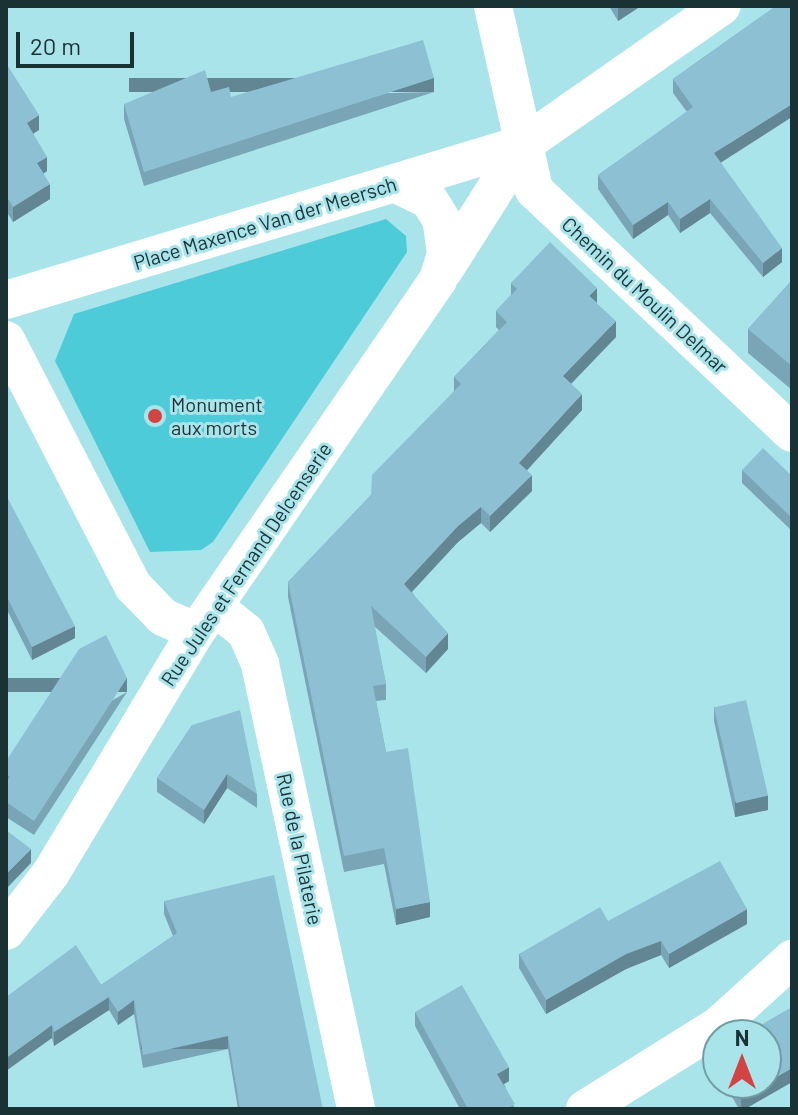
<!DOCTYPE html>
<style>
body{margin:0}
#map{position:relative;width:798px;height:1115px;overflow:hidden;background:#aae4eb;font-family:Barlow,sans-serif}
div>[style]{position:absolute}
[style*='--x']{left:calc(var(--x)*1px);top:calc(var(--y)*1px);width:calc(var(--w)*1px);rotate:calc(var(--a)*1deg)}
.green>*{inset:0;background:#4dcbd9}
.street>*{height:38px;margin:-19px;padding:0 19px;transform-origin:19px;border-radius:19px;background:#fff}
.wall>*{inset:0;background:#7aa5b6}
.shaded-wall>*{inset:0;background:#638694;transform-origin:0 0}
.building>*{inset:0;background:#8ec0d4;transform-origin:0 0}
.dots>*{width:22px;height:22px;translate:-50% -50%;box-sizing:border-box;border:4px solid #aae4eb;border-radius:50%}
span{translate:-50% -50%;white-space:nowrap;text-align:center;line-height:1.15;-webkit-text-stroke:6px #aae4eb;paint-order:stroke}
.street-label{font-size:20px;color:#1b3235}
.poi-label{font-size:20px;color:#1b3235}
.left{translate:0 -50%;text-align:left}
.frame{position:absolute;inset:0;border:8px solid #1b3235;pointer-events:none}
.north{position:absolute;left:702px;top:1019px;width:80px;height:80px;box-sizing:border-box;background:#aae4eb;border:2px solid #719da2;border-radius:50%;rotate:0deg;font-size:22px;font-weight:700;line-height:32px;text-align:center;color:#1b3235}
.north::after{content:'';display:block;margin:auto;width:28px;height:36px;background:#d24341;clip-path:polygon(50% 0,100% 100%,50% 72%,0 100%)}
.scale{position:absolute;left:16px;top:32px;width:118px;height:36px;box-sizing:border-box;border:4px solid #1b3235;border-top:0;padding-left:10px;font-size:24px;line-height:28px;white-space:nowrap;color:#1b3235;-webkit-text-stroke:6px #aae4eb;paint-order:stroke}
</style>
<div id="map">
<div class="green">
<div style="clip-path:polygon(386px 219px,406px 236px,407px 252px,213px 542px,201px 550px,150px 552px,55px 361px,74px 314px)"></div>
</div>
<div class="street">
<div style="--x:493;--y:6;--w:189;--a:77.4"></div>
<div style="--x:534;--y:190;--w:354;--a:43.3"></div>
<div style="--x:444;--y:270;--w:149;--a:-57.6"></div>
<div style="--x:6;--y:300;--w:541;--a:-16.76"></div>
<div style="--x:524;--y:144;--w:241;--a:-34.9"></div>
<div style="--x:6;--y:340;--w:277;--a:62.7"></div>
<div style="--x:133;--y:586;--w:43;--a:45.9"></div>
<div style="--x:163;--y:617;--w:36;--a:24"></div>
<div style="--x:214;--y:606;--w:41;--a:39.1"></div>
<div style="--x:246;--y:632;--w:35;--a:66"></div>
<div style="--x:260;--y:664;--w:455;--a:77.8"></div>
<div style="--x:6;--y:931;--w:73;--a:-52.2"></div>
<div style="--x:51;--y:873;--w:281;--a:-59"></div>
<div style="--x:196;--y:632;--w:427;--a:-55.5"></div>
<div style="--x:438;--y:280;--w:28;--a:-73"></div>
<div style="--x:446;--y:253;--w:34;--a:-98"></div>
<div style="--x:441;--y:219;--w:22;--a:-122"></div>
<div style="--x:429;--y:200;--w:37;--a:-154"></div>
<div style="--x:585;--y:1109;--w:157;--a:-32"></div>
<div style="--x:718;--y:1026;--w:100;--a:-42.2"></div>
</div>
<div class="wall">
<div style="clip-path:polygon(609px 6px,641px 6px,618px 21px)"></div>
<div style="clip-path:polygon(776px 6px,721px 163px,782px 262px,763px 277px,710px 213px,680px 233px,668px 215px,633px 239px,598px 189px,598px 175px,687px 112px,673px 93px,673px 79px)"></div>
<div style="clip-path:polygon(6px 63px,39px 130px,33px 133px,47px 171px,43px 174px,50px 199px,13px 222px,6px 211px)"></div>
<div style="clip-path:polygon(211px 92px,231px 97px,434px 92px,144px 186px,124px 119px,124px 104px)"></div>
<div style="clip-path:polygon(792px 280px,792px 390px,748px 353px,748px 329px)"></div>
<div style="clip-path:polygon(511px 283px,597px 304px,616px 337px,571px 384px,582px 410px,527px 470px,532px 491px,490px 532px,481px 523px,458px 542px,412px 592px,448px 649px,426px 673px,374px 626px,386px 684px,386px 700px,376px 701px,386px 752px,430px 917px,396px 925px,384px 864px,344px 872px,288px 597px,288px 582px,371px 495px,454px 391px,454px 377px,499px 330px,496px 327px,496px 311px,511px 295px)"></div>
<div style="clip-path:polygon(742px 470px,792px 476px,792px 531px,742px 483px)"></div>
<div style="clip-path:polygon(6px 495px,75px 638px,32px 660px,6px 608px)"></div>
<div style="clip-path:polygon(127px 692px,34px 835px,6px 817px,6px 761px)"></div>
<div style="clip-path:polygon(714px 706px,768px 810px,735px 817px,714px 721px)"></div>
<div style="clip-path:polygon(192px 725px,257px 794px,257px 808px,227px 788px,204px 824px,157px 792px,157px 778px)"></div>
<div style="clip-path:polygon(164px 901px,323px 1109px,238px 1109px,228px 1049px,143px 1068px,134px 1014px,118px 1025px,109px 1010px,54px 1046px,52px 1038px,6px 997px,101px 985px,173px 936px,164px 914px)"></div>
<div style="clip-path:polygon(608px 921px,747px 924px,669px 968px,661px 955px,626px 969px,546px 1014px,519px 968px,519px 954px)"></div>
<div style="clip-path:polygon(415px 1012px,509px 1081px,504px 1084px,515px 1109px,460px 1109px,415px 1026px)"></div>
<div style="clip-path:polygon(718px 1049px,718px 1072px,714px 1066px,714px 1051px)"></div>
<div style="clip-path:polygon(792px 1082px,745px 1109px,739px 1109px,724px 1083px)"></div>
</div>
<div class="shaded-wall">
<div style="clip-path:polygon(618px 6px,641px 6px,618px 21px)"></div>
<div style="left:434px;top:78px;width:14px;height:305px;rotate:90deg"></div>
<div style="clip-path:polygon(792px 104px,792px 117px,714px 167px,714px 153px)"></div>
<div style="clip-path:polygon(39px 115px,39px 130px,27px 138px,27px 123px)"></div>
<div style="clip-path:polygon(47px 157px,47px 171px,37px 178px,37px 163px)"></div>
<div style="clip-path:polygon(50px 184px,50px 199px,13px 222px,13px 207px)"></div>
<div style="clip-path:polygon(710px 199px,710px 213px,680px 233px,680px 219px)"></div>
<div style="clip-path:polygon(668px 202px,668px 215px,633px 239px,633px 225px)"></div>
<div style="clip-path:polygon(782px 248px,782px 262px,763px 277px,763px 263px)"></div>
<div style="clip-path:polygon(597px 288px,597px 303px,589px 296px)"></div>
<div style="clip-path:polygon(616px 321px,616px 337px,563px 392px,563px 376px)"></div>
<div style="clip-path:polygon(582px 394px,582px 410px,519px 479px,519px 463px)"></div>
<div style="clip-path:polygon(532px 475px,532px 491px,490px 532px,490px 516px)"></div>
<div style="clip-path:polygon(481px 507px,481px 523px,458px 542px,404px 600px,404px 584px,458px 526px)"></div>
<div style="clip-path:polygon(75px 626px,75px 638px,32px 660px,32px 647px)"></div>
<div style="clip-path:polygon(448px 633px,448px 649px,426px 673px,426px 657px)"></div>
<div style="left:127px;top:678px;width:14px;height:171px;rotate:90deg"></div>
<div style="clip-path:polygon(227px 774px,227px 788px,204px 824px,204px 810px)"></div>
<div style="clip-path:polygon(768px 795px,768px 810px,735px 817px,735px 802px)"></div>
<div style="clip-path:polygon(31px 849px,31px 863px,6px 889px,6px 874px)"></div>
<div style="clip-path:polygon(430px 902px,430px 917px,396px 925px,396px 909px)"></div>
<div style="clip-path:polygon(747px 909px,747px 924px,669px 968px,669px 954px)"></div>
<div style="clip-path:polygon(661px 941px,661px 955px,626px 969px,546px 1014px,546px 1000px,626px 954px)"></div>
<div style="clip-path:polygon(109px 997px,109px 1010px,54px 1046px,54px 1032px)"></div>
<div style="clip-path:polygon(134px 1000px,134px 1014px,118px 1025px,118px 1012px)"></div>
<div style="clip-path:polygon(52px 1025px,52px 1038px,6px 1071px,6px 1058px)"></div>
<div style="left:228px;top:1036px;width:13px;height:87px;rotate:90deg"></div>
<div style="clip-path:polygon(509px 1067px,509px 1081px,497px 1088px,497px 1074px)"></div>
<div style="clip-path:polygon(792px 1068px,792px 1082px,745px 1109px,741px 1109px,741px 1097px)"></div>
</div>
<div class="building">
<div style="clip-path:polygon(776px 6px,792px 6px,792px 104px,714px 153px,782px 248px,763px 263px,710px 199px,680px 219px,668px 202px,633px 225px,598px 175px,693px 107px,673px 79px)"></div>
<div style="clip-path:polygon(423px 40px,434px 78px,144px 172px,124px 104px,205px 70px,211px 92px,229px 87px,231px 97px)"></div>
<div style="clip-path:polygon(6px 63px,39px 115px,27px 123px,47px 157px,37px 163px,50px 184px,13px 207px,6px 196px)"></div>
<div style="clip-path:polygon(550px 242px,597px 288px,589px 296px,616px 321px,563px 376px,582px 394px,519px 463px,532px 475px,490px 516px,481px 507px,458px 526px,404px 584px,448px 633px,426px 657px,371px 606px,386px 684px,373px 686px,386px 752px,408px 748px,430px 902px,396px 909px,384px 848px,344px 856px,288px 582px,371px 495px,372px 475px,461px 384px,454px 377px,507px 322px,496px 311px,517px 289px,511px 283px)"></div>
<div style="clip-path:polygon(792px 280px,792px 366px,748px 329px)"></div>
<div style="clip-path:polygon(763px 448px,792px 476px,792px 518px,742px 470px)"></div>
<div style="clip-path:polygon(6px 495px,75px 626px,32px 647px,6px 595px)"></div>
<div style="clip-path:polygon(106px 635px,127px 678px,34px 821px,6px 802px,6px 782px,10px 777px,6px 774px,6px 761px,79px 649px)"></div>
<div style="left:746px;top:700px;width:98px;height:33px;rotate:77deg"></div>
<div style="clip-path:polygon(240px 710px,257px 794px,227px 774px,204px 810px,157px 778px,192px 725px)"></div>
<div style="clip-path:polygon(6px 830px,31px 849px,6px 874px)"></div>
<div style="clip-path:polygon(720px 861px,747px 909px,669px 954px,661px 941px,626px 954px,546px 1000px,519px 954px,600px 907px,608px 921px)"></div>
<div style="clip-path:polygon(274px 875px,323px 1109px,240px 1109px,228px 1036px,143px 1055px,134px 1000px,118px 1012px,101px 985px,177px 933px,164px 901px)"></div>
<div style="clip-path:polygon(76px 945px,109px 997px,54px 1032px,52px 1025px,6px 1058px,6px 997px)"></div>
<div style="clip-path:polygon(462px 985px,509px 1067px,497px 1074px,515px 1104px,510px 1107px,511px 1109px,468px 1109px,415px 1012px)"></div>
<div style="clip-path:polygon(792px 1007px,792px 1068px,766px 1083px,766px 1035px,743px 1035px)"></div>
<div style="clip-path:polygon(732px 1083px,765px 1083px,741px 1097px)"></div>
</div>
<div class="dots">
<div style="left:155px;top:416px;background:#d24341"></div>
</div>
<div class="street-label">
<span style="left:265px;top:223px;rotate:-17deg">Place Maxence Van der Meersch</span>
<span style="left:645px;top:295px;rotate:43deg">Chemin du Moulin Delmar</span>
<span style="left:246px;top:564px;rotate:-56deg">Rue Jules et Fernand Delcenserie</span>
<span style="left:300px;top:849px;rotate:78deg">Rue de la Pilaterie</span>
</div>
<div class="poi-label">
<span class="left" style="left:171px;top:416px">Monument<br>aux morts</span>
</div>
<div class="frame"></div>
<div class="north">N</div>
<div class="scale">20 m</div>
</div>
